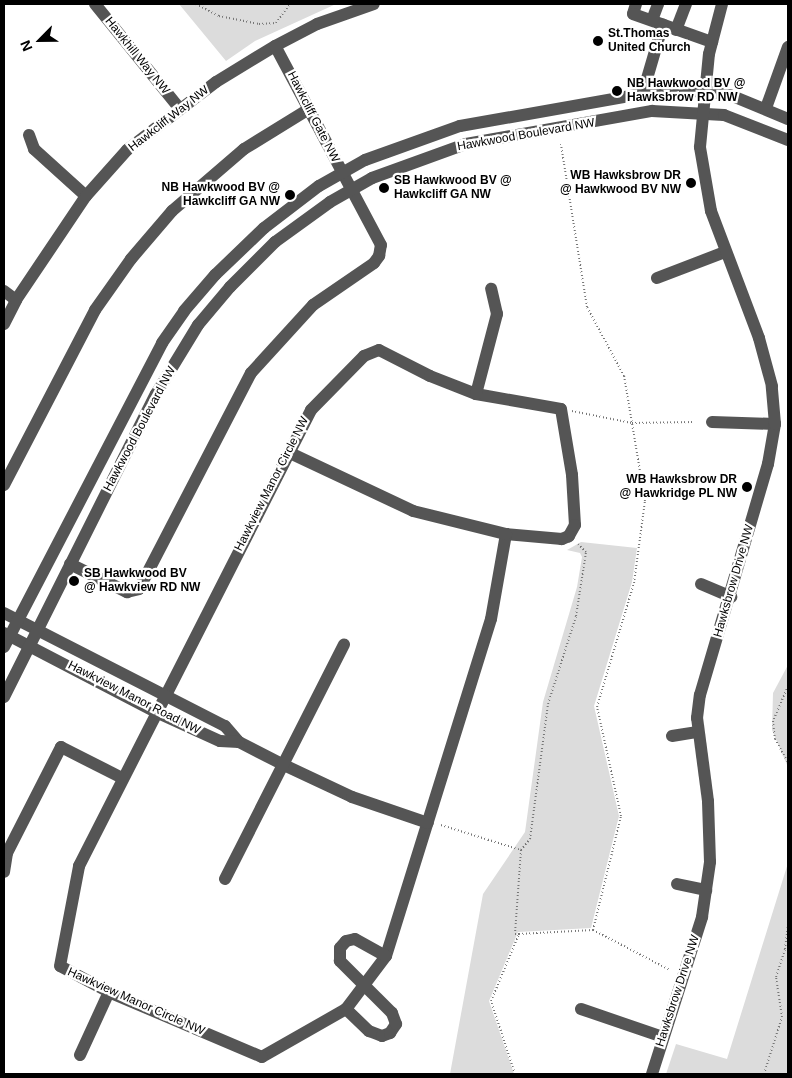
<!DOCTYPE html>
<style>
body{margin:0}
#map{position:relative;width:792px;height:1078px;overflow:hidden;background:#fff;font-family:Helvetica,sans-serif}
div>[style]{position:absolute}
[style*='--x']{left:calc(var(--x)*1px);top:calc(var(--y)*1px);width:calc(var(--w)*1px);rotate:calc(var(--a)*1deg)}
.green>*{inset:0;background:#dcdcdc}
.path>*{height:2px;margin-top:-1px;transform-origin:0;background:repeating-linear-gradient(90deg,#777 0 1px,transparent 0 3.5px)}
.minor>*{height:12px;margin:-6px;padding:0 6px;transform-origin:6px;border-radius:6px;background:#555}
.dots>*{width:14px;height:14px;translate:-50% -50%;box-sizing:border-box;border:2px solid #fff;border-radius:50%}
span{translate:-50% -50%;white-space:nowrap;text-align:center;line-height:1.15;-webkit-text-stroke:4.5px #fff;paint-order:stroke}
.poi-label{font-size:12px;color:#000;font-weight:700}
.left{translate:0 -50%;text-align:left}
.right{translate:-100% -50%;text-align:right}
.street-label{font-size:12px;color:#000}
.frame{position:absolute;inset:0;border:5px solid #000;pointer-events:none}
.north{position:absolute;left:15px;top:15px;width:50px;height:50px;-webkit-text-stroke:4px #fff;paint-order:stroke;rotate:247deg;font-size:14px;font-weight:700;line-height:20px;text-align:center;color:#000}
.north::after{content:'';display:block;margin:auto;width:18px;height:22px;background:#000;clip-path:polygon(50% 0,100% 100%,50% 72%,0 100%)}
</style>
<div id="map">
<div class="green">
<div style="clip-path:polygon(179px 4px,336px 4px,255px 41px,226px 61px)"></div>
<div style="clip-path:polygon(581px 542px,637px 548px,632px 582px,594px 706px,619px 816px,591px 928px,518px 932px,489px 1001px,514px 1074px,450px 1074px,483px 894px,525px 832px,543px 702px,577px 587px,582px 557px,580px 553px,567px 550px)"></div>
<div style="clip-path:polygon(788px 665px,788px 767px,772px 730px,773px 693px)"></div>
<div style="clip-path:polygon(788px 863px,788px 1074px,666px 1074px,676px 1044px,727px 1059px)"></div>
</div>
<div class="path">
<div style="--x:196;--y:4;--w:26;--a:28"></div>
<div style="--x:219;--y:16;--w:41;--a:11.3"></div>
<div style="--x:259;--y:24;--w:17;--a:-3"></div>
<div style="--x:276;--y:23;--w:24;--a:-54"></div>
<div style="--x:572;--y:411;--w:61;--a:11.3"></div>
<div style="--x:632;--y:423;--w:62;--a:-0.9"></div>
<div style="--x:788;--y:686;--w:38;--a:113"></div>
<div style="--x:773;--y:721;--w:18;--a:84"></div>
<div style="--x:775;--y:739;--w:26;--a:61"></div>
<div style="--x:441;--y:825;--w:84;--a:17.4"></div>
<div style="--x:521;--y:850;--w:84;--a:94.1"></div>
<div style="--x:515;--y:934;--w:4;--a:0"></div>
<div style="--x:521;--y:850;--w:14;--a:-51"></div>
<div style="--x:530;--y:839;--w:136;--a:-82.4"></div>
<div style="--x:548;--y:704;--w:92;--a:-72.3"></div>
<div style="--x:576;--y:616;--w:65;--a:-81.1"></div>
<div style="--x:586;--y:552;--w:11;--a:-135"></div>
<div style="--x:593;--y:930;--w:87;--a:27.5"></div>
<div style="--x:260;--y:1074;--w:1;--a:-90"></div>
<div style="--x:515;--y:1074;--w:77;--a:-108.2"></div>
<div style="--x:491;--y:1001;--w:73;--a:-67.3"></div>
<div style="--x:519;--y:934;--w:74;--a:-3.1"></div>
<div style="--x:593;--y:930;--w:117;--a:-76.2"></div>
<div style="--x:621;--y:816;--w:112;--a:-102.4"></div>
<div style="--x:597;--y:707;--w:129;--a:-73.4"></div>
<div style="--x:634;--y:583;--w:83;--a:-82.4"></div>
<div style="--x:645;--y:501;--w:127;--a:-99.5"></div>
<div style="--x:624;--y:376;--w:78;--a:-118.2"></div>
<div style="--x:587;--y:307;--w:165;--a:-99.1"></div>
<div style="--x:764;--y:1074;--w:60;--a:-72.5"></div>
<div style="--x:782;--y:1017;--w:40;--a:-98.5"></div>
<div style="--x:776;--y:977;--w:29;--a:-72"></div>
<div style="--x:785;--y:949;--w:26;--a:-83"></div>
</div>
<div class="minor">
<div style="--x:95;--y:4;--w:135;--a:51"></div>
<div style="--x:636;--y:4;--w:10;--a:107"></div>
<div style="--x:633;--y:14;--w:84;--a:19.5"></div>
<div style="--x:652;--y:20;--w:17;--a:-69"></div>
<div style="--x:676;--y:30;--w:28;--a:-69"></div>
<div style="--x:648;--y:93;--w:11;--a:-100"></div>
<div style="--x:646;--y:82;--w:60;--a:-73.7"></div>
<div style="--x:766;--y:108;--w:65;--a:-70.2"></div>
<div style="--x:29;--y:135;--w:15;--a:70"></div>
<div style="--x:34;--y:149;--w:70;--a:42.1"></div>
<div style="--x:657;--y:278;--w:73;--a:-20.9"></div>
<div style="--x:4;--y:291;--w:15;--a:37"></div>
<div style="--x:4;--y:324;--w:27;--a:-63"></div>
<div style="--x:16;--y:300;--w:125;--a:-56.1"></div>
<div style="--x:86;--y:196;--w:62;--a:-48.3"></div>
<div style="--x:127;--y:150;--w:112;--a:-37.4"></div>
<div style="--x:216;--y:82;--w:69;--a:-31.4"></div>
<div style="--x:275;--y:46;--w:47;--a:-27.6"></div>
<div style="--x:317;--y:24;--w:60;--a:-19.3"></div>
<div style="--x:379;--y:350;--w:57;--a:27"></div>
<div style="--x:430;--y:376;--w:49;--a:21.4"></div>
<div style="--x:476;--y:394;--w:86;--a:10"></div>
<div style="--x:561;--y:409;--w:67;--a:80.5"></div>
<div style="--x:572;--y:475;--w:50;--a:86.6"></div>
<div style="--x:575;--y:525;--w:13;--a:119"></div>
<div style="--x:569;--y:536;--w:8;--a:157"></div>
<div style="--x:562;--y:539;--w:56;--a:-174.9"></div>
<div style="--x:506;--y:534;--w:86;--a:100"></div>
<div style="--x:491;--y:619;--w:353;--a:107.3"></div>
<div style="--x:386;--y:956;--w:66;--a:127"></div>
<div style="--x:346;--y:1009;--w:97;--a:150.3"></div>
<div style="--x:262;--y:1057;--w:166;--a:-157"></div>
<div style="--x:109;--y:992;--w:55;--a:-152"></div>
<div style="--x:60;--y:966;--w:102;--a:-79.2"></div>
<div style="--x:79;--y:866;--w:512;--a:-63.03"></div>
<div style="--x:311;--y:410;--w:76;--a:-45.5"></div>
<div style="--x:364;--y:356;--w:16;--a:-22"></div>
<div style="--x:476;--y:394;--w:83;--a:-75.3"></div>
<div style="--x:497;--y:314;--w:26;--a:-103"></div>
<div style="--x:712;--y:422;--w:63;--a:1.8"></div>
<div style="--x:290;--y:453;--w:136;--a:25.2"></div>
<div style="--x:413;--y:511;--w:96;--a:13.9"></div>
<div style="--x:4;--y:485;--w:197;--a:-62.5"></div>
<div style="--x:95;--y:310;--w:62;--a:-54.8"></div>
<div style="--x:131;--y:259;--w:63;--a:-49.5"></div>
<div style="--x:172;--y:211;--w:95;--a:-40.7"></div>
<div style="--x:244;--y:149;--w:76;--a:-31.6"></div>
<div style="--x:70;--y:564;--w:64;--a:26.2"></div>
<div style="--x:127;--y:592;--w:12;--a:-14"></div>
<div style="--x:139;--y:589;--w:243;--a:-62.6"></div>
<div style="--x:251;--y:373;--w:92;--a:-47.6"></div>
<div style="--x:313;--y:305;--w:74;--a:-34.5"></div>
<div style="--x:374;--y:263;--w:9;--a:-54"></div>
<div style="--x:379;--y:256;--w:11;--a:-80"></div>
<div style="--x:381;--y:245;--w:225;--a:-118"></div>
<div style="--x:701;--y:584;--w:33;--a:23"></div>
<div style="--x:4;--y:613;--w:248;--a:27.1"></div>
<div style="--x:225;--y:726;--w:21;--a:49"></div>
<div style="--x:239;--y:742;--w:51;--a:27.1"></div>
<div style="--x:284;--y:765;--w:75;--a:25.2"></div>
<div style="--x:352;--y:797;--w:80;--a:18.9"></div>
<div style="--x:4;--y:633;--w:171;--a:27.5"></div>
<div style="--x:156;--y:712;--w:70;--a:24.4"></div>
<div style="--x:220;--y:741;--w:19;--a:3"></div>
<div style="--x:4;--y:647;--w:343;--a:-62.5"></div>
<div style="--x:162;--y:343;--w:39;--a:-55"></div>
<div style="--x:184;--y:311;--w:48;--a:-49.3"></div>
<div style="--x:215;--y:275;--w:68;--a:-43.8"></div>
<div style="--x:264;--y:228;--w:69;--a:-37.4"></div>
<div style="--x:319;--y:186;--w:53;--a:-29.5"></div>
<div style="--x:365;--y:160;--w:101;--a:-19.7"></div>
<div style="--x:460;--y:126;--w:196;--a:-10"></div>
<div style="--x:653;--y:92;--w:51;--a:-1.1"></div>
<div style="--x:704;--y:91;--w:26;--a:9"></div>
<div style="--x:730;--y:95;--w:63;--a:22.5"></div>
<div style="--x:4;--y:697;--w:339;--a:-63.4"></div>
<div style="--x:156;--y:394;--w:81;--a:-58.7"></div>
<div style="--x:198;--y:325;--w:50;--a:-49.9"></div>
<div style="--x:230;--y:287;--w:64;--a:-45"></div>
<div style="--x:275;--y:242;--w:68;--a:-36"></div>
<div style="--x:330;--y:202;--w:48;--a:-29.7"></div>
<div style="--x:372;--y:178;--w:100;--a:-19.9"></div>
<div style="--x:466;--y:144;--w:189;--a:-10.1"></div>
<div style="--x:652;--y:111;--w:72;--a:3.2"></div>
<div style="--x:724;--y:115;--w:69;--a:21.3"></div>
<div style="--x:672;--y:736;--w:26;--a:-9"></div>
<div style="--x:4;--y:872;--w:19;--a:-81"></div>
<div style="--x:7;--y:853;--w:119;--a:-63"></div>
<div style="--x:61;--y:747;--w:68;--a:26.9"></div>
<div style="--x:225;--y:879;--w:263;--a:-63.1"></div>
<div style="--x:677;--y:884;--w:30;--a:12"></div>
<div style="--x:346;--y:1009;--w:32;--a:44"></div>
<div style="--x:369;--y:1031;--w:14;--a:21"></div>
<div style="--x:382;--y:1036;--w:9;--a:-21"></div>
<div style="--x:390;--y:1033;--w:11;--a:-56"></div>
<div style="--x:396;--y:1024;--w:12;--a:-110"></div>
<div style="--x:392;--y:1013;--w:74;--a:-135"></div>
<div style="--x:340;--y:961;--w:13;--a:-90"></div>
<div style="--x:340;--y:948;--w:9;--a:-49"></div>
<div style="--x:346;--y:941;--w:9;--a:-13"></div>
<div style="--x:355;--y:939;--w:35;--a:29"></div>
<div style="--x:581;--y:1009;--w:87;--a:18.9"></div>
<div style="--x:80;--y:1055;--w:69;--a:-65.3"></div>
<div style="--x:652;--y:1074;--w:165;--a:-72.3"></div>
<div style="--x:702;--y:917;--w:56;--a:-81.7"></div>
<div style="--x:710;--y:862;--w:61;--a:-91.9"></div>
<div style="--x:708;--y:801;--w:84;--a:-97.5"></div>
<div style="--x:697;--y:718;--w:23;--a:-83"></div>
<div style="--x:700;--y:695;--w:241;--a:-73.6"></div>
<div style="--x:768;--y:464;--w:41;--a:-80.1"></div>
<div style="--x:775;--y:424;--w:38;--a:-95"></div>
<div style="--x:772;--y:386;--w:50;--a:-105.2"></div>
<div style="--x:759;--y:338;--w:136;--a:-110.7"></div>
<div style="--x:711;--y:211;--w:65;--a:-99.8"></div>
<div style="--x:700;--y:147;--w:93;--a:-84.5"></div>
<div style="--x:709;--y:54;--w:52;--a:-75.4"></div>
</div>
<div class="dots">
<div style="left:598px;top:41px;background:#000"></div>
<div style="left:617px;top:91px;background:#000"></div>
<div style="left:691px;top:183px;background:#000"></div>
<div style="left:384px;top:188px;background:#000"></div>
<div style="left:290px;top:195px;background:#000"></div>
<div style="left:747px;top:487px;background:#000"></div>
<div style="left:74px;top:581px;background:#000"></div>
</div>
<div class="poi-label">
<span class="left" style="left:608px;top:41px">St.Thomas<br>United Church</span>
<span class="left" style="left:627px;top:91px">NB Hawkwood BV @<br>Hawksbrow RD NW</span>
<span class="right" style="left:681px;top:183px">WB Hawksbrow DR<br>@ Hawkwood BV NW</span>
<span class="left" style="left:394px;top:188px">SB Hawkwood BV @<br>Hawkcliff GA NW</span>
<span class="right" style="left:280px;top:195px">NB Hawkwood BV @<br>Hawkcliff GA NW</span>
<span class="right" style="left:737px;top:487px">WB Hawksbrow DR<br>@ Hawkridge PL NW</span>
<span class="left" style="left:84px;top:581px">SB Hawkwood BV<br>@ Hawkview RD NW</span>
</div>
<div class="street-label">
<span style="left:137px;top:56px;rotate:51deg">Hawkhill Way NW</span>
<span style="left:313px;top:117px;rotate:63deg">Hawkcliff Gate NW</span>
<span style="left:169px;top:119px;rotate:-38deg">Hawkcliff Way NW</span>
<span style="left:526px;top:135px;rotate:-10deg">Hawkwood Boulevard NW</span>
<span style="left:140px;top:429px;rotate:-62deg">Hawkwood Boulevard NW</span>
<span style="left:272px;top:484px;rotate:-63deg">Hawkview Manor Circle NW</span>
<span style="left:734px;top:581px;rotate:-74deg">Hawksbrow Drive NW</span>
<span style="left:134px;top:698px;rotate:27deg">Hawkview Manor Road NW</span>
<span style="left:678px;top:991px;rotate:-72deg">Hawksbrow Drive NW</span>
<span style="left:136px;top:1002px;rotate:24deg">Hawkview Manor Circle NW</span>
</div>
<div class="frame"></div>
<div class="north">N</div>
</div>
